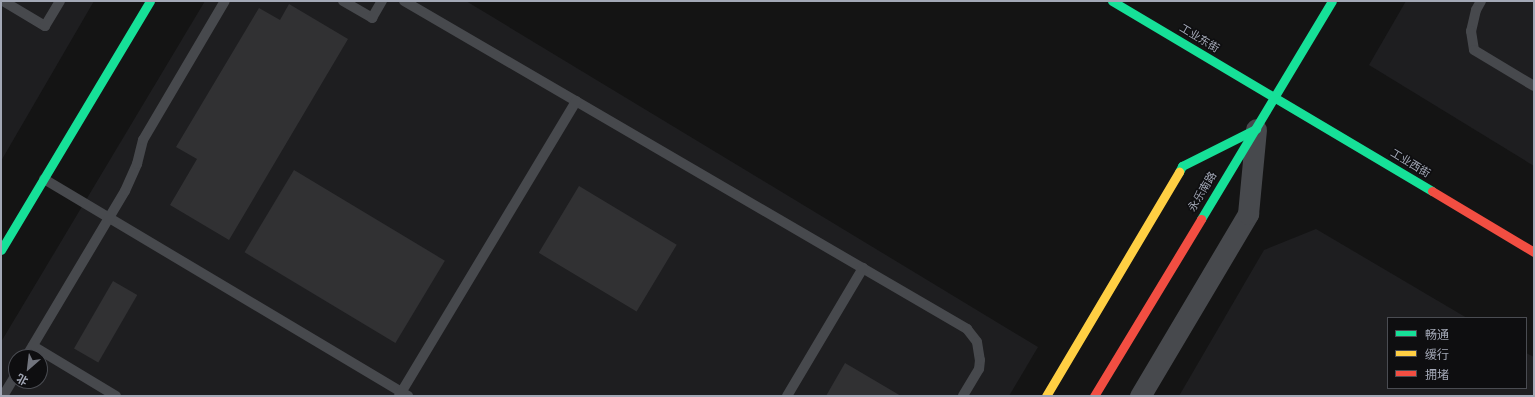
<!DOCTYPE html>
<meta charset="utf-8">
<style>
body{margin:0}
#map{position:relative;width:1535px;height:397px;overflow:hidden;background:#141414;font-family:"Roboto Condensed","Noto Sans SC",sans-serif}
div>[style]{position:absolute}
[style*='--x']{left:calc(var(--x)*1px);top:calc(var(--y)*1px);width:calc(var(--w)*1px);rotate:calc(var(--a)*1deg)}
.built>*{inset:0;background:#1e1e20}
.building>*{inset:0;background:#313133;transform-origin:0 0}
.lane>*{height:10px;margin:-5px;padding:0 5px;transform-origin:5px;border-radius:5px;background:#47494d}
.street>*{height:21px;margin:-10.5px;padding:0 10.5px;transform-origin:10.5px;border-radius:10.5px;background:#47494d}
.fast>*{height:9px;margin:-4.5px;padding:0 4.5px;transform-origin:4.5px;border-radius:4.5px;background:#16e098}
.slow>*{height:9px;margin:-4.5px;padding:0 4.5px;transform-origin:4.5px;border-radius:4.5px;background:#ffcf43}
.jam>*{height:9px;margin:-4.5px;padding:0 4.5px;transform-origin:4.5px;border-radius:4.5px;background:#f24e42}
span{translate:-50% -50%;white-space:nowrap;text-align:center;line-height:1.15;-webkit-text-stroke:3px #0e0e10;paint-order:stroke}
.street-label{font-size:11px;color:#a3a8b6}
.frame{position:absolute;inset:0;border:2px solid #a3a8b6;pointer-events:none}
.legend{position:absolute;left:1387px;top:317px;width:140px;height:72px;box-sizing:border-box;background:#0e0e10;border:1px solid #4a4c52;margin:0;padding:5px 7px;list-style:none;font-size:12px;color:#a3a8b6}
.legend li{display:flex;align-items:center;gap:8px;height:20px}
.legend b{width:20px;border:1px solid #4a4c52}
.north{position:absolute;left:8px;top:349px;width:40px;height:40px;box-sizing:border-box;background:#0e0e10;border:1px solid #4a4c52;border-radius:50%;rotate:208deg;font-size:11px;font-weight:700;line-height:16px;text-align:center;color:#a3a8b6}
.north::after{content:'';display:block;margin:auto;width:14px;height:18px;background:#71747d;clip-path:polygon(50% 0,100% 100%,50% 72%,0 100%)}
</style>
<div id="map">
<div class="built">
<div style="clip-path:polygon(1px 1px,94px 1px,1px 161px)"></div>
<div style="clip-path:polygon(evenodd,205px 1px,466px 1px,1038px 347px,1009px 396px,1px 396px,1px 342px,205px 1px,16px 357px,40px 357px,40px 381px,16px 381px,16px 357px)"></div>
<div style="clip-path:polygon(1406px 1px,1534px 1px,1534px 166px,1369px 65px)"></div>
<div style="clip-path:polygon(1316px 229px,1467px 318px,1388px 318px,1388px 388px,1526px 388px,1526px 353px,1534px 357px,1534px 396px,1179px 396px,1264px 250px)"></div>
</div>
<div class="building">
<div style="clip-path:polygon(289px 4px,348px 39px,229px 240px,170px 205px,197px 159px,176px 147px,259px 8px,280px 20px)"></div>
<div style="left:294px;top:170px;width:176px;height:96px;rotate:31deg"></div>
<div style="left:579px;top:186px;width:114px;height:78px;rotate:31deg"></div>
<div style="left:113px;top:281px;width:28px;height:78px;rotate:30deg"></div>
<div style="clip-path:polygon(845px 363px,901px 396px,826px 396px)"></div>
</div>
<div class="lane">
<div style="--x:3;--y:1;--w:49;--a:30.8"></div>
<div style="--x:45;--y:26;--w:29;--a:-59"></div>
<div style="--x:343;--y:1;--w:34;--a:30"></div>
<div style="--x:372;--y:18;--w:20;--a:-60"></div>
<div style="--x:404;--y:1;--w:652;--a:30.22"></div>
<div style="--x:967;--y:329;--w:16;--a:52"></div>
<div style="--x:977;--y:342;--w:18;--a:81"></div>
<div style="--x:980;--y:360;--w:9;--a:96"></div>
<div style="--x:979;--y:369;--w:31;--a:121"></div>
<div style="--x:1481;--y:1;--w:10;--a:119"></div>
<div style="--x:1476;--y:10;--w:22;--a:103"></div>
<div style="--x:1471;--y:31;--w:19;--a:81"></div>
<div style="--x:1474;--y:50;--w:70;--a:31"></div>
<div style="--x:44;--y:179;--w:424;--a:30.8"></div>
<div style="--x:33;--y:346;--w:97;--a:31.1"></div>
<div style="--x:26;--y:357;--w:193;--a:-59.2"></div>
<div style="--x:125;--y:191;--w:30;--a:-66"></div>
<div style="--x:137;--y:164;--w:25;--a:-76"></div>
<div style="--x:143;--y:140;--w:161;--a:-59.5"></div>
<div style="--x:3;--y:396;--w:26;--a:-59"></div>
<div style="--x:399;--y:396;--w:344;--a:-59"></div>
<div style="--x:787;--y:396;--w:149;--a:-59.3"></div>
</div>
<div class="street">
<div style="--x:1140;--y:396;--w:212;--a:-59.3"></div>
<div style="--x:1248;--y:214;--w:85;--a:-84.6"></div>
</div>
<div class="fast">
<div style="--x:1112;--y:1;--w:372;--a:30.7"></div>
<div style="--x:1179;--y:172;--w:7;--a:-63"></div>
<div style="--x:1182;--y:166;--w:83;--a:-26.6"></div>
<div style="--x:1201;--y:219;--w:254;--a:-59"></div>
<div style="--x:1;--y:250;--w:290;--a:-59.1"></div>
</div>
<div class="slow">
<div style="--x:1046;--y:396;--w:261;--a:-59.3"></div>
</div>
<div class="jam">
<div style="--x:1432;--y:191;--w:119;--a:30.9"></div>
<div style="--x:1094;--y:396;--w:207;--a:-58.8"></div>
</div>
<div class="street-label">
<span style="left:1199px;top:39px;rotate:31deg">工业东街</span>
<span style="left:1410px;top:164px;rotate:31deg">工业西街</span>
<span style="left:1203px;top:192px;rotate:-59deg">永乐南路</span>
</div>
<div class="frame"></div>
<ul class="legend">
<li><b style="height:5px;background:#16e098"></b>畅通</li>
<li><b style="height:5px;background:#ffcf43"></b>缓行</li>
<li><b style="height:5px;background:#f24e42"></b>拥堵</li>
</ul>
<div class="north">北</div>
</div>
